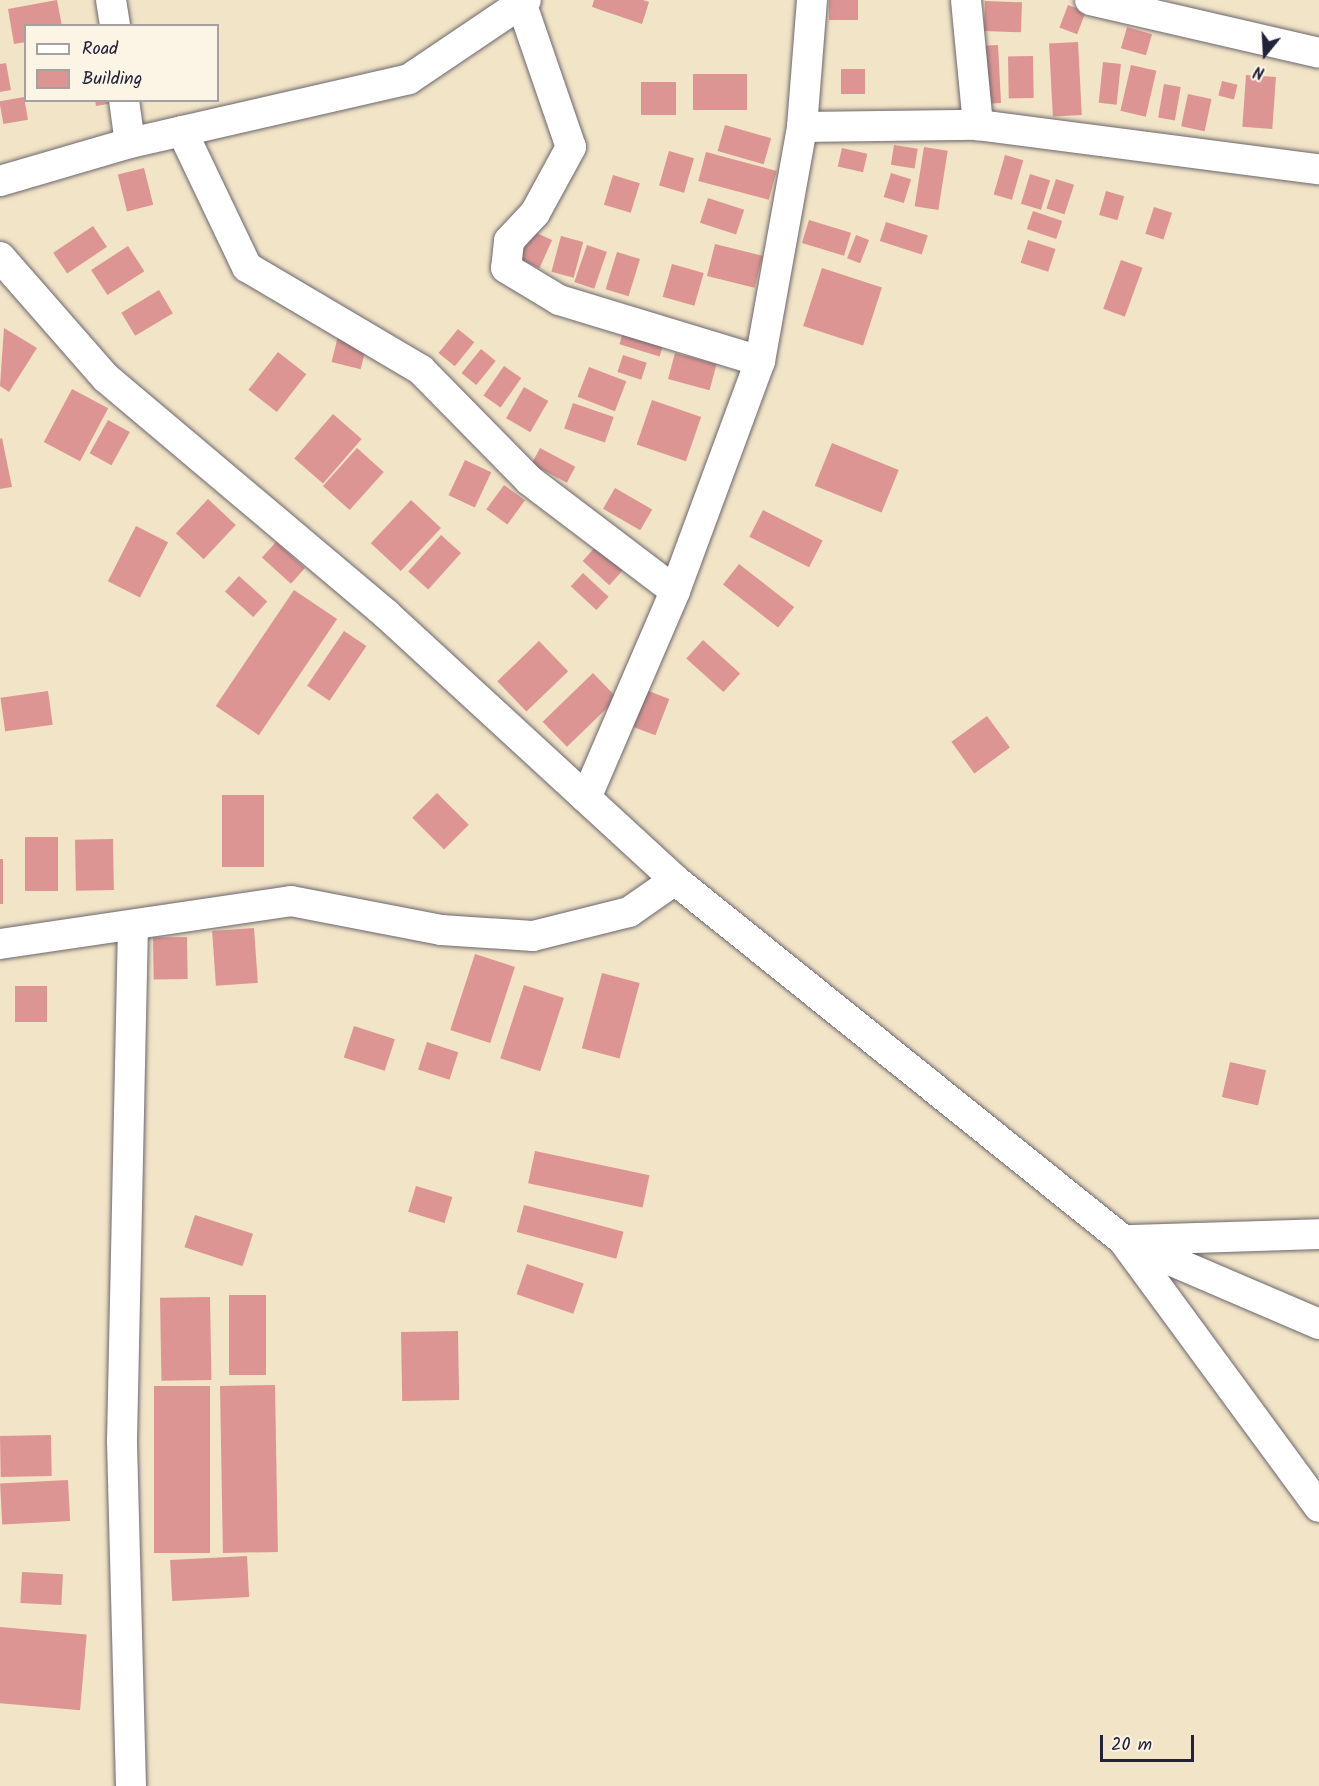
<!DOCTYPE html>
<style>
body{margin:0}
#map{position:relative;width:1319px;height:1786px;overflow:hidden;background:#f2e4c7;font-family:Kalam,sans-serif}
div>[style]{position:absolute}
[style*='--x']{left:calc(var(--x)*1px);top:calc(var(--y)*1px);width:calc(var(--w)*1px);rotate:calc(var(--a)*1deg)}
.building>*{inset:0;background:#dd9593;transform-origin:0 0}
.roads{filter:drop-shadow(0 0 2px #6b666c) drop-shadow(0 0 2px #6b666c)}
.minor>*{height:30px;margin:-15px;padding:0 15px;transform-origin:15px;border-radius:15px;background:#fff}
span{translate:-50% -50%;white-space:nowrap;text-align:center;line-height:1.15;-webkit-text-stroke:4.5px #fcf5e5;paint-order:stroke}
.legend{position:absolute;left:24px;top:24px;width:195px;height:78px;box-sizing:border-box;background:#fcf5e5;border:2px solid #a5a1a1;margin:0;padding:8px 10px;list-style:none;font-size:18px;color:#22223b}
.legend li{display:flex;align-items:center;gap:12px;height:30px}
.legend b{width:30px;border:2px solid #a5a1a1}
.north{position:absolute;left:1235px;top:24px;width:60px;height:60px;-webkit-text-stroke:4px #fcf5e5;paint-order:stroke;rotate:198deg;font-size:16px;font-weight:700;line-height:24px;text-align:center;color:#22223b}
.north::after{content:'';display:block;margin:auto;width:21px;height:27px;background:#22223b;clip-path:polygon(50% 0,100% 100%,50% 72%,0 100%)}
.scale{position:absolute;left:1100px;top:1735px;width:94px;height:27px;box-sizing:border-box;border:3px solid #22223b;border-top:0;padding-left:8px;font-size:18px;line-height:21px;white-space:nowrap;color:#22223b;-webkit-text-stroke:4px #fcf5e5;paint-order:stroke}
</style>
<div id="map">
<div class="building">
<div style="clip-path:polygon(57px 0,62px 26px,26px 26px,26px 42px,14px 44px,8px 9px)"></div>
<div style="clip-path:polygon(594px 0,643px 0,649px 2px,642px 24px,592px 7px)"></div>
<div style="left:829px;top:0;width:29px;height:20px"></div>
<div style="left:985px;top:1px;width:37px;height:30px;rotate:2deg"></div>
<div style="left:1068px;top:5px;width:19px;height:24px;rotate:21deg"></div>
<div style="left:1127px;top:27px;width:26px;height:22px;rotate:16deg"></div>
<div style="left:1078px;top:42px;width:73px;height:29px;rotate:87deg"></div>
<div style="left:998px;top:45px;width:58px;height:21px;rotate:87deg"></div>
<div style="left:1033px;top:56px;width:42px;height:25px;rotate:89deg"></div>
<div style="left:1103px;top:62px;width:18px;height:41px;rotate:6deg"></div>
<div style="clip-path:polygon(6px 63px,11px 90px,0 92px,0 64px)"></div>
<div style="left:1131px;top:65px;width:26px;height:47px;rotate:13deg"></div>
<div style="left:841px;top:69px;width:24px;height:25px"></div>
<div style="left:747px;top:74px;width:36px;height:54px;rotate:90deg"></div>
<div style="left:1246px;top:75px;width:30px;height:52px;rotate:4deg"></div>
<div style="left:1222px;top:81px;width:16px;height:15px;rotate:14deg"></div>
<div style="left:641px;top:82px;width:35px;height:33px"></div>
<div style="left:1164px;top:84px;width:17px;height:34px;rotate:10deg"></div>
<div style="left:1188px;top:94px;width:24px;height:33px;rotate:12deg"></div>
<div style="left:24px;top:97px;width:23px;height:25px;rotate:80deg"></div>
<div style="clip-path:polygon(95px 100px,119px 100px,120px 102px,96px 106px)"></div>
<div style="left:725px;top:125px;width:48px;height:27px;rotate:16deg"></div>
<div style="left:894px;top:145px;width:24px;height:20px;rotate:9deg"></div>
<div style="left:924px;top:147px;width:24px;height:60px;rotate:9deg"></div>
<div style="left:842px;top:148px;width:26px;height:19px;rotate:13deg"></div>
<div style="left:669px;top:151px;width:26px;height:36px;rotate:16deg"></div>
<div style="left:706px;top:152px;width:73px;height:30px;rotate:15deg"></div>
<div style="left:1005px;top:155px;width:19px;height:41px;rotate:16deg"></div>
<div style="left:144px;top:168px;width:38px;height:27px;rotate:76deg"></div>
<div style="left:891px;top:173px;width:21px;height:25px;rotate:17deg"></div>
<div style="left:1030px;top:174px;width:21px;height:31px;rotate:17deg"></div>
<div style="left:613px;top:175px;width:28px;height:31px;rotate:17deg"></div>
<div style="left:1056px;top:179px;width:19px;height:31px;rotate:18deg"></div>
<div style="left:1106px;top:191px;width:19px;height:25px;rotate:16deg"></div>
<div style="left:708px;top:198px;width:38px;height:26px;rotate:18deg"></div>
<div style="left:1154px;top:207px;width:19px;height:28px;rotate:18deg"></div>
<div style="left:1033px;top:211px;width:31px;height:19px;rotate:19deg"></div>
<div style="left:809px;top:220px;width:44px;height:24px;rotate:17deg"></div>
<div style="left:886px;top:222px;width:44px;height:20px;rotate:18deg"></div>
<div style="left:93px;top:226px;width:25px;height:48px;rotate:56deg"></div>
<div style="left:532px;top:231px;width:22px;height:31px;rotate:24deg"></div>
<div style="left:856px;top:235px;width:14px;height:25px;rotate:21deg"></div>
<div style="left:561px;top:236px;width:23px;height:37px;rotate:15deg"></div>
<div style="left:1028px;top:240px;width:29px;height:24px;rotate:18deg"></div>
<div style="left:715px;top:244px;width:49px;height:33px;rotate:14deg"></div>
<div style="left:587px;top:245px;width:21px;height:39px;rotate:19deg"></div>
<div style="left:128px;top:246px;width:30px;height:44px;rotate:57deg"></div>
<div style="left:617px;top:252px;width:24px;height:39px;rotate:17deg"></div>
<div style="left:1121px;top:260px;width:23px;height:52px;rotate:20deg"></div>
<div style="left:672px;top:264px;width:33px;height:34px;rotate:16deg"></div>
<div style="left:822px;top:268px;width:63px;height:61px;rotate:18deg"></div>
<div style="left:159px;top:290px;width:27px;height:44px;rotate:59deg"></div>
<div style="left:625px;top:326px;width:42px;height:19px;rotate:17deg"></div>
<div style="clip-path:polygon(4px 328px,37px 348px,9px 392px,0 386px)"></div>
<div style="left:458px;top:329px;width:21px;height:31px;rotate:39deg"></div>
<div style="left:339px;top:332px;width:30px;height:31px;rotate:14deg"></div>
<div style="left:481px;top:349px;width:19px;height:31px;rotate:39deg"></div>
<div style="left:278px;top:352px;width:36px;height:48px;rotate:38deg"></div>
<div style="left:675px;top:353px;width:43px;height:27px;rotate:15deg"></div>
<div style="left:623px;top:355px;width:25px;height:18px;rotate:18deg"></div>
<div style="left:504px;top:366px;width:21px;height:36px;rotate:35deg"></div>
<div style="left:589px;top:367px;width:40px;height:32px;rotate:21deg"></div>
<div style="left:524px;top:387px;width:28px;height:36px;rotate:30deg"></div>
<div style="left:72px;top:389px;width:41px;height:60px;rotate:28deg"></div>
<div style="left:652px;top:400px;width:52px;height:47px;rotate:19deg"></div>
<div style="left:573px;top:403px;width:43px;height:27px;rotate:19deg"></div>
<div style="left:333px;top:414px;width:38px;height:59px;rotate:41deg"></div>
<div style="left:108px;top:420px;width:25px;height:38px;rotate:29deg"></div>
<div style="clip-path:polygon(2px 438px,12px 487px,0 489px,0 439px)"></div>
<div style="left:832px;top:443px;width:72px;height:46px;rotate:22deg"></div>
<div style="left:357px;top:448px;width:36px;height:51px;rotate:42deg"></div>
<div style="left:540px;top:448px;width:40px;height:18px;rotate:28deg"></div>
<div style="left:465px;top:460px;width:29px;height:39px;rotate:25deg"></div>
<div style="left:504px;top:485px;width:26px;height:30px;rotate:36deg"></div>
<div style="left:615px;top:488px;width:43px;height:24px;rotate:30deg"></div>
<div style="left:208px;top:499px;width:38px;height:47px;rotate:43deg"></div>
<div style="left:411px;top:500px;width:41px;height:59px;rotate:43deg"></div>
<div style="left:763px;top:510px;width:67px;height:30px;rotate:27deg"></div>
<div style="left:136px;top:526px;width:36px;height:62px;rotate:27deg"></div>
<div style="left:441px;top:535px;width:27px;height:49px;rotate:42deg"></div>
<div style="left:276px;top:542px;width:39px;height:21px;rotate:42deg"></div>
<div style="left:598px;top:544px;width:36px;height:23px;rotate:42deg"></div>
<div style="left:739px;top:564px;width:70px;height:26px;rotate:38deg"></div>
<div style="left:583px;top:573px;width:35px;height:18px;rotate:43deg"></div>
<div style="left:239px;top:576px;width:38px;height:21px;rotate:42deg"></div>
<div style="left:294px;top:590px;width:52px;height:140px;rotate:34deg"></div>
<div style="left:344px;top:631px;width:27px;height:66px;rotate:34deg"></div>
<div style="left:703px;top:640px;width:50px;height:25px;rotate:42deg"></div>
<div style="left:539px;top:641px;width:42px;height:58px;rotate:46deg"></div>
<div style="left:593px;top:673px;width:35px;height:70px;rotate:46deg"></div>
<div style="left:646px;top:690px;width:25px;height:39px;rotate:21deg"></div>
<div style="left:48px;top:691px;width:34px;height:48px;rotate:82deg"></div>
<div style="left:987px;top:716px;width:39px;height:44px;rotate:54deg"></div>
<div style="left:437px;top:793px;width:45px;height:35px;rotate:45deg"></div>
<div style="left:222px;top:795px;width:42px;height:72px"></div>
<div style="left:25px;top:837px;width:33px;height:54px"></div>
<div style="left:113px;top:839px;width:51px;height:38px;rotate:89deg"></div>
<div style="left:0;top:859px;width:3px;height:45px"></div>
<div style="left:254px;top:928px;width:55px;height:42px;rotate:86deg"></div>
<div style="left:187px;top:937px;width:42px;height:34px;rotate:89deg"></div>
<div style="left:475px;top:954px;width:42px;height:80px;rotate:18deg"></div>
<div style="left:602px;top:973px;width:39px;height:78px;rotate:15deg"></div>
<div style="left:524px;top:985px;width:42px;height:77px;rotate:18deg"></div>
<div style="left:15px;top:986px;width:32px;height:36px"></div>
<div style="left:354px;top:1026px;width:43px;height:33px;rotate:18deg"></div>
<div style="left:427px;top:1042px;width:33px;height:29px;rotate:18deg"></div>
<div style="left:1230px;top:1062px;width:37px;height:36px;rotate:13deg"></div>
<div style="left:535px;top:1151px;width:117px;height:33px;rotate:12deg"></div>
<div style="left:416px;top:1186px;width:38px;height:27px;rotate:17deg"></div>
<div style="left:524px;top:1205px;width:103px;height:28px;rotate:15deg"></div>
<div style="left:195px;top:1215px;width:61px;height:34px;rotate:18deg"></div>
<div style="left:527px;top:1264px;width:60px;height:32px;rotate:19deg"></div>
<div style="left:229px;top:1295px;width:37px;height:80px"></div>
<div style="left:210px;top:1297px;width:83px;height:50px;rotate:89deg"></div>
<div style="left:458px;top:1331px;width:69px;height:57px;rotate:89deg"></div>
<div style="left:275px;top:1385px;width:167px;height:55px;rotate:89deg"></div>
<div style="left:154px;top:1386px;width:56px;height:167px"></div>
<div style="left:51px;top:1435px;width:41px;height:51px;rotate:89deg"></div>
<div style="left:68px;top:1480px;width:41px;height:68px;rotate:87deg"></div>
<div style="left:247px;top:1556px;width:41px;height:77px;rotate:87deg"></div>
<div style="left:22px;top:1572px;width:41px;height:31px;rotate:3deg"></div>
<div style="left:0;top:1627px;width:87px;height:76px;rotate:5deg"></div>
</div>
<div class="roads">
<div class="minor">
<div style="--x:111;--y:0;--w:26;--a:81"></div>
<div style="--x:966;--y:0;--w:126;--a:84.5"></div>
<div style="--x:1090;--y:0;--w:235;--a:13"></div>
<div style="--x:522;--y:5;--w:150;--a:71"></div>
<div style="--x:571;--y:147;--w:75;--a:118.6"></div>
<div style="--x:535;--y:213;--w:38;--a:133"></div>
<div style="--x:509;--y:241;--w:27;--a:96"></div>
<div style="--x:506;--y:268;--w:62;--a:31.1"></div>
<div style="--x:559;--y:300;--w:210;--a:16.9"></div>
<div style="--x:124;--y:100;--w:43;--a:82.1"></div>
<div style="--x:802;--y:127;--w:176;--a:-0.7"></div>
<div style="--x:978;--y:125;--w:344;--a:7.4"></div>
<div style="--x:182;--y:131;--w:151;--a:64.5"></div>
<div style="--x:247;--y:267;--w:202;--a:30.6"></div>
<div style="--x:421;--y:370;--w:154;--a:45.5"></div>
<div style="--x:529;--y:480;--w:183;--a:37.2"></div>
<div style="--x:0;--y:181;--w:135;--a:-16.3"></div>
<div style="--x:130;--y:143;--w:286;--a:-12.9"></div>
<div style="--x:409;--y:79;--w:141;--a:-34"></div>
<div style="--x:0;--y:257;--w:161;--a:48.8"></div>
<div style="--x:106;--y:378;--w:366;--a:40.1"></div>
<div style="--x:386;--y:614;--w:393;--a:42.6"></div>
<div style="--x:675;--y:880;--w:575;--a:38.78"></div>
<div style="--x:1123;--y:1240;--w:213;--a:23.2"></div>
<div style="--x:586;--y:798;--w:225;--a:-66.7"></div>
<div style="--x:675;--y:591;--w:245;--a:-69.7"></div>
<div style="--x:760;--y:361;--w:238;--a:-79.8"></div>
<div style="--x:802;--y:127;--w:127;--a:-85.5"></div>
<div style="--x:0;--y:944;--w:294;--a:-8.4"></div>
<div style="--x:291;--y:901;--w:153;--a:10.9"></div>
<div style="--x:441;--y:930;--w:92;--a:3.7"></div>
<div style="--x:533;--y:936;--w:99;--a:-14"></div>
<div style="--x:629;--y:912;--w:56;--a:-34.8"></div>
<div style="--x:1123;--y:1240;--w:331;--a:53.7"></div>
<div style="--x:1132;--y:1240;--w:187;--a:-1.8"></div>
<div style="--x:131;--y:1786;--w:345;--a:-91.5"></div>
<div style="--x:122;--y:1441;--w:516;--a:-88.78"></div>
</div>
</div>
<ul class="legend">
<li><b style="height:8px;background:#fff"></b>Road</li>
<li><b style="height:16px;background:#dd9593"></b>Building</li>
</ul>
<div class="north">N</div>
<div class="scale">20 m</div>
</div>
